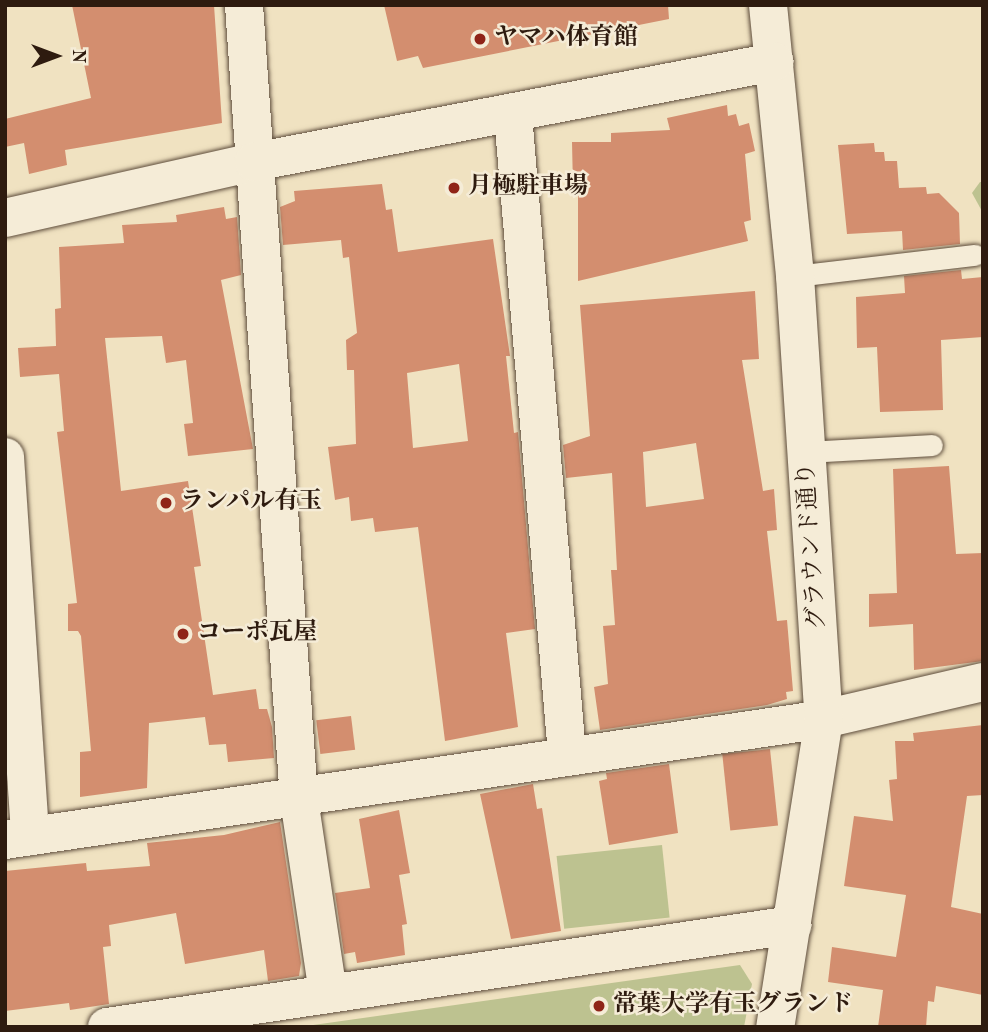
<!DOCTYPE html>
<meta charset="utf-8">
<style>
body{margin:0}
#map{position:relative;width:988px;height:1032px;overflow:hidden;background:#f0e2c1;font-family:"Old Standard TT","Noto Serif JP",serif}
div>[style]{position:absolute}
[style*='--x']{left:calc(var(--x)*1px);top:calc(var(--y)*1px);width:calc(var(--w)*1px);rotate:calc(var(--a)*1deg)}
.green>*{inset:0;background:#bdc290;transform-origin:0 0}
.building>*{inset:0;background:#d38e6f;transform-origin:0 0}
.roads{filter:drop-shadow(0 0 2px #5e4d3c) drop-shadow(0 0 2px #5e4d3c)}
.service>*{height:21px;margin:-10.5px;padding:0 10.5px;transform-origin:10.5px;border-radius:10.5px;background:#f5ecd7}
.minor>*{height:38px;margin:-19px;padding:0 19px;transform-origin:19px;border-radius:19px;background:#f5ecd7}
.tertiary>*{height:38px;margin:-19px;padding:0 19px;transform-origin:19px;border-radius:19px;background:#f5ecd7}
.dots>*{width:19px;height:19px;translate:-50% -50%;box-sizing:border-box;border:4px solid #f5ecd7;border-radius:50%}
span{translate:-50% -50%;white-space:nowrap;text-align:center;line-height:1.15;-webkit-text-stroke:5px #f5ecd7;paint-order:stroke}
.poi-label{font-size:24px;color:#2e1b0f;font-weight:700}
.left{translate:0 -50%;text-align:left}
.street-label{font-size:24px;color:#2e1b0f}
.frame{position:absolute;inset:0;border:7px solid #2e1b0f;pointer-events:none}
.north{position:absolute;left:21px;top:21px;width:70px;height:70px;-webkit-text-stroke:5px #f5ecd7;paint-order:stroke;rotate:90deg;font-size:19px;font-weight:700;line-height:28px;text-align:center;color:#2e1b0f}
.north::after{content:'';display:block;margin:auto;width:24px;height:32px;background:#2e1b0f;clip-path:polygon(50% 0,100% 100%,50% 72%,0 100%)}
</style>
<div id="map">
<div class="green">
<div style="clip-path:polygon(980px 182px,983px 182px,983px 213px,972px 193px)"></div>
<div style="left:662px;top:845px;width:73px;height:106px;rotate:84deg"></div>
<div style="clip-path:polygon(740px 965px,752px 984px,744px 1027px,299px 1027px)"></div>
</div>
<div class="building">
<div style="clip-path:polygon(72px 5px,214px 5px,222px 123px,65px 150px,67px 165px,29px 174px,24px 143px,5px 147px,5px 119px,91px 98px)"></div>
<div style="clip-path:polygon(384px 5px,668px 5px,669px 19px,423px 68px,418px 56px,397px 61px)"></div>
<div style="clip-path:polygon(727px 105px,728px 116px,736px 114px,739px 126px,749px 123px,755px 151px,745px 154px,751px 220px,744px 222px,748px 241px,578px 281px,578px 189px,573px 188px,572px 142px,611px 142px,611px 133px,670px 130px,667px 118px)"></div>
<div style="clip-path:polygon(874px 143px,875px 152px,884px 152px,885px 161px,897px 161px,899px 188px,926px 187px,927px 194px,939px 193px,959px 213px,960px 244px,903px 250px,902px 231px,847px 234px,838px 145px)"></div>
<div style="clip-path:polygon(evenodd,382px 184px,386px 210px,392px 209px,398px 252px,493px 239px,510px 356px,506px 356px,514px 433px,518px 432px,535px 629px,506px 633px,518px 727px,445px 741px,418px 527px,375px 532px,373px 518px,351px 521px,349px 497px,335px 500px,328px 447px,356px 444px,354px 370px,347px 370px,346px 340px,357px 333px,349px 257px,343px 258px,341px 240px,283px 245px,280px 207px,295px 201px,294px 191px,382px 184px,459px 364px,468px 441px,413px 448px,407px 373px,459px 364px)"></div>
<div style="clip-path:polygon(224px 207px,226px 219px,237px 217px,241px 275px,221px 280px,253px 449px,188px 456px,184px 424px,193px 423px,186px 360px,166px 363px,162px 336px,105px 338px,121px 491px,188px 481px,201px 566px,194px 567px,213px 695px,256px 689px,259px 709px,267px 709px,272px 727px,274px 758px,228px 762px,226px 744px,209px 745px,205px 717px,149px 723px,147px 788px,80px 797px,80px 752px,91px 751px,81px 636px,78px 631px,68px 631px,68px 604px,77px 603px,57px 432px,64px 431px,59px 374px,20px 377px,18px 348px,56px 346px,55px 309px,61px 308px,59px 247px,124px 243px,122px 225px,177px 222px,176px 215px)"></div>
<div style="clip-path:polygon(961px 270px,962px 279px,983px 277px,983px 337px,941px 340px,943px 410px,880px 412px,877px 347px,857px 348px,856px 297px,905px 293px,904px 276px)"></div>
<div style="clip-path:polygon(evenodd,755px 291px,759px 359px,742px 360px,763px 491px,774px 489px,777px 530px,767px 531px,777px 621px,787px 620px,793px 691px,786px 692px,787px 699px,767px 705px,600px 730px,594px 687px,608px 684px,603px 626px,615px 625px,611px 570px,617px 570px,612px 473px,566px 478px,563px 445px,590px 436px,580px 305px,755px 291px,696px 443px,704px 499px,646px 507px,643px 452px,696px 443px)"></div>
<div style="clip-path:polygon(949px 466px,956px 554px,983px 553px,983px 661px,914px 670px,913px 624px,869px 627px,869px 594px,897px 593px,893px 469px)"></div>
<div style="left:351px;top:716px;width:34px;height:35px;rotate:83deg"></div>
<div style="clip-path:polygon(983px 725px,983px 795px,967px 796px,951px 907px,983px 914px,983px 995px,936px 986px,934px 1002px,928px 1001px,926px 1027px,878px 1027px,883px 990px,828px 982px,832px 947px,896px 957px,906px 895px,844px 886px,854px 816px,893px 821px,889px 780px,897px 779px,895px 741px,914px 741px,913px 733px)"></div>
<div style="left:770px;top:749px;width:77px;height:48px;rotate:84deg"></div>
<div style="clip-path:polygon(669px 764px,678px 833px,609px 845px,599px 781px,607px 779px,606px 773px)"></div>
<div style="clip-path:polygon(533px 784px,537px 809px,542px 808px,561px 931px,511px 939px,480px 794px)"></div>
<div style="clip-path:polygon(399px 810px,410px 873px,399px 875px,407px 924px,402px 925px,405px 955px,357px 963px,355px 952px,344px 954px,335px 893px,370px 888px,359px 819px)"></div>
<div style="clip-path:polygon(280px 822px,301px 963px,299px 976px,268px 981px,264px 950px,185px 964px,176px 913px,109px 925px,111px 946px,103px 947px,109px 1004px,70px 1010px,69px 1003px,5px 1011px,5px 871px,86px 863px,87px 871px,150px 866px,147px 843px,224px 835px)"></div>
</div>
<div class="roads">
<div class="service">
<div style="--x:795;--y:276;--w:181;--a:-6.7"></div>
<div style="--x:807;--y:452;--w:125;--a:-3.2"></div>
</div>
<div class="minor">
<div style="--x:244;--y:5;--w:796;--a:86.04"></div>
<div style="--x:299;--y:799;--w:197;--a:81.5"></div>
<div style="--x:513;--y:115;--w:641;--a:85.17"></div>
<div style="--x:5;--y:457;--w:380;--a:86.2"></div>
<div style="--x:5;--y:840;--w:828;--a:-8.4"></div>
<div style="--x:824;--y:719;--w:163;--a:-13.1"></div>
<div style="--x:107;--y:1027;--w:693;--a:-8.47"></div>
</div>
<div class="tertiary">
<div style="--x:768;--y:5;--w:272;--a:84.3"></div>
<div style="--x:795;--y:276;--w:444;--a:86.3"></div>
<div style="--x:824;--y:719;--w:312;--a:99"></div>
<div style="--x:5;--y:218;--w:255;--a:-12.7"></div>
<div style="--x:254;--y:162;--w:530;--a:-10.89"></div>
</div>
</div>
<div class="dots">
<div style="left:480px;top:39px;background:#8f2418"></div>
<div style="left:454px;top:188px;background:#8f2418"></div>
<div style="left:166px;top:503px;background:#8f2418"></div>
<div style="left:183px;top:634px;background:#8f2418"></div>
<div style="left:599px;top:1006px;background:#8f2418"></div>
</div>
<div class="poi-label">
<span class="left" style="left:494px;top:39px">ヤマハ体育館</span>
<span class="left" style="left:468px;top:188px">月極駐車場</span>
<span class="left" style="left:180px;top:503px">ランパル有玉</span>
<span class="left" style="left:197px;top:634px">コーポ瓦屋</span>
<span class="left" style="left:613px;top:1006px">常葉大学有玉グランド</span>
</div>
<div class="street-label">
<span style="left:813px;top:546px;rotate:-94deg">グラウンド通り</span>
</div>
<div class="frame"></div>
<div class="north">N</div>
</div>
